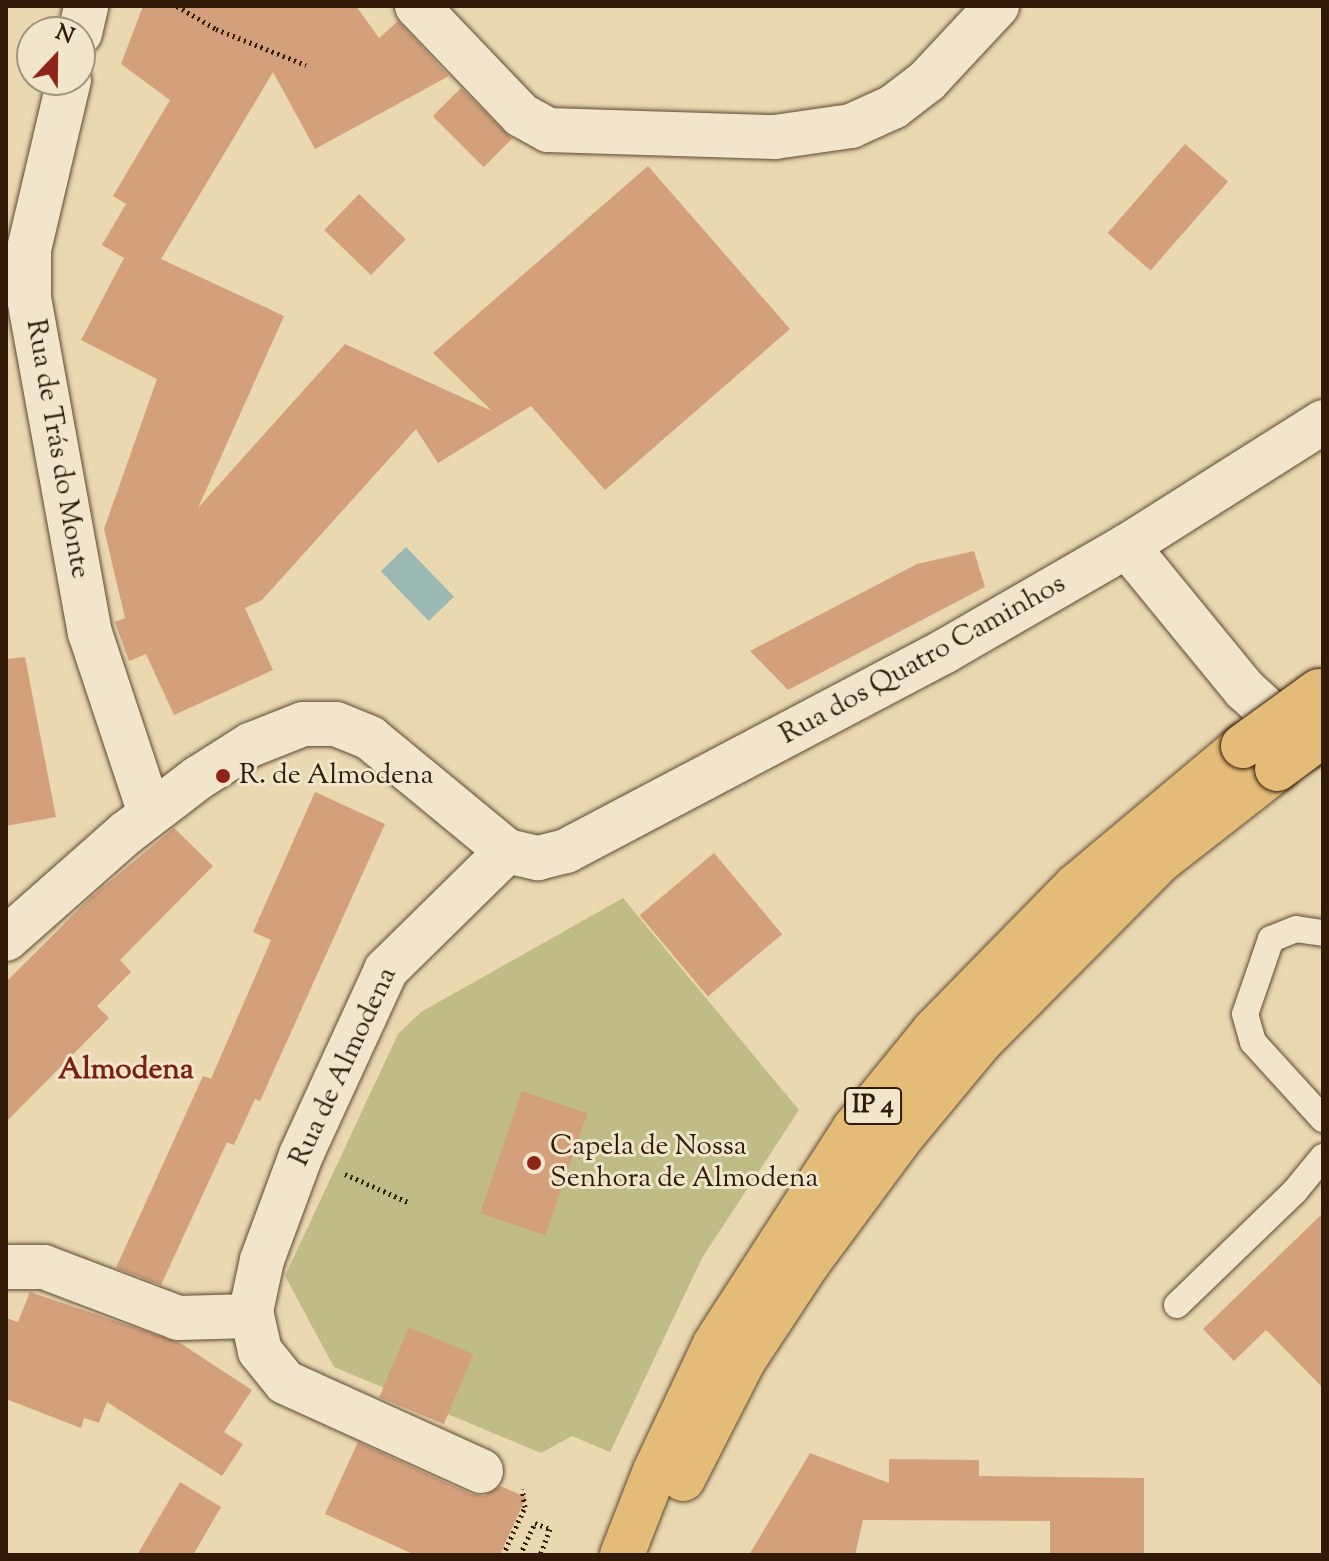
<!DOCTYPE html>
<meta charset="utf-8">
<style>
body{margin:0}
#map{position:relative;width:1329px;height:1561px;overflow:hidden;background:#e9d8b0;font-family:"Sorts Mill Goudy",serif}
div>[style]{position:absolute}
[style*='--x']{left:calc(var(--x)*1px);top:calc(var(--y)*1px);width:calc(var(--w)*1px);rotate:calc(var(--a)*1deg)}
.green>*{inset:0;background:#bfbc86}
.water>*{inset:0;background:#9ab8b4;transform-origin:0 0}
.building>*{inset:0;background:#d4a07b;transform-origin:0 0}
.path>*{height:5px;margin-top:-2.5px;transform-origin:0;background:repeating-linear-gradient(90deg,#311a08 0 2px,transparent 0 6px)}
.roads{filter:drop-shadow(0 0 2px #5f4a32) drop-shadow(0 0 2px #5f4a32)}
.lane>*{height:26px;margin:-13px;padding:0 13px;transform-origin:13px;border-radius:13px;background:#f1e6cc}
.street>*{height:44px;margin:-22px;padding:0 22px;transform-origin:22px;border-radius:22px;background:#f1e6cc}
.secondary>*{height:44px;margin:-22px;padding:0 22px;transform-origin:22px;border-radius:22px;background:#f1e6cc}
.highway>*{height:44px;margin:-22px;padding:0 22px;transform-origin:22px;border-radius:22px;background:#e4bc78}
.bridges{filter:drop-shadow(0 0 2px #311a08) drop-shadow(0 0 2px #311a08)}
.highway-bridge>*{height:44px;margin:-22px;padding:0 22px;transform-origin:22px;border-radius:22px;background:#e4bc78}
.dots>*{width:22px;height:22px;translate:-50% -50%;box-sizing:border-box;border:4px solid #f1e6cc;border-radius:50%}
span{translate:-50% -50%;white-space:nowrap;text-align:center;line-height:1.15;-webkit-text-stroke:6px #f1e6cc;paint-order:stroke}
.shield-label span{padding:2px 6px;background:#f1e6cc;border:2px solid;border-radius:6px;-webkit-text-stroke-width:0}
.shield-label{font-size:26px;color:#311a08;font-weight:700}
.street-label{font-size:28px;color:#311a08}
.poi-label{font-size:28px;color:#311a08}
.left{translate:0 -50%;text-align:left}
.neighbourhood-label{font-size:30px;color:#7a1f14;font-weight:700}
.frame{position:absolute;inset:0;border:8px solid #311a08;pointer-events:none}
.north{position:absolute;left:16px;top:16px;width:80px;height:80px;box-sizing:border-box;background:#f1e6cc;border:2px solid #a4947e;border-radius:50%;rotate:22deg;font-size:22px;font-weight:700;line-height:32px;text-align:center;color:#311a08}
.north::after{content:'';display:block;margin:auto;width:28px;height:36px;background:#8f2418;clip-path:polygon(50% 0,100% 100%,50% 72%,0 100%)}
</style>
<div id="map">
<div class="green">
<div style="clip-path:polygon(623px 898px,799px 1110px,702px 1258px,610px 1452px,572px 1436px,541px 1453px,334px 1367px,285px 1276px,398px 1034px,421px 1012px)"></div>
</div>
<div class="water">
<div style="left:406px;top:547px;width:69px;height:35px;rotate:46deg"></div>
</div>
<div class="building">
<div style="clip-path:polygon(143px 6px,356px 6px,379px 38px,398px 21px,449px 76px,315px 149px,273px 72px,161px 259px,284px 316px,198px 508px,345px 344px,492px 411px,433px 353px,648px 166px,790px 329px,605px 490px,531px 406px,438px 463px,416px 429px,262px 600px,245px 608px,273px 670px,174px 715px,146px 654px,129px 661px,115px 622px,125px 618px,104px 529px,157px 379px,81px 340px,124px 258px,102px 245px,126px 204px,113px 196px,170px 100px,121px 64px)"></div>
<div style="left:461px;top:88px;width:72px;height:40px;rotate:45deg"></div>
<div style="left:1185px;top:144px;width:57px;height:118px;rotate:41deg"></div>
<div style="left:359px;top:194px;width:65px;height:50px;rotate:44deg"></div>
<div style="clip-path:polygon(974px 551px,985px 587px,788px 690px,750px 651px,917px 564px)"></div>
<div style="clip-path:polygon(25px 657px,56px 817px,6px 826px,6px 659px)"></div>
<div style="clip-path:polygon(315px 792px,385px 824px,260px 1101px,255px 1099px,234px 1145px,227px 1142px,161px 1285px,116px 1268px,203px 1076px,211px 1079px,271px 940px,253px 932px)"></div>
<div style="clip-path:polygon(174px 828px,213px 866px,120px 960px,131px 972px,97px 1006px,109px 1018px,6px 1122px,6px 982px,89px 899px)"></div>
<div style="left:714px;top:853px;width:106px;height:97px;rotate:50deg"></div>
<div style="left:522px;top:1091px;width:69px;height:129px;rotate:19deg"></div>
<div style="clip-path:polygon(1323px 1213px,1323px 1388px,1266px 1330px,1234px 1361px,1203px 1329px)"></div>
<div style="clip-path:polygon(30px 1292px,180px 1343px,252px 1390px,224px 1432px,243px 1444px,222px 1476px,107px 1402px,99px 1423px,84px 1418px,81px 1428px,6px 1399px,6px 1318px,18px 1322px)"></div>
<div style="left:409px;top:1327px;width:70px;height:76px;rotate:23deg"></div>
<div style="clip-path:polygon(358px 1442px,471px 1494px,484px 1496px,500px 1486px,526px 1497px,500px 1555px,415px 1555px,325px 1514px)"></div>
<div style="clip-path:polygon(810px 1453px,889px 1483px,889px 1459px,979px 1460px,979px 1476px,1144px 1478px,1144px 1555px,1050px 1555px,1050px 1521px,863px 1520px,855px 1555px,749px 1555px)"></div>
<div style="clip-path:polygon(180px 1482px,221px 1507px,193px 1555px,137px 1555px)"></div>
</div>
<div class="path">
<div style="--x:177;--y:6;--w:45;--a:30.5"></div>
<div style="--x:216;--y:29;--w:97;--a:21.8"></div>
<div style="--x:345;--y:1174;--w:71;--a:24"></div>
<div style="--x:503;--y:1555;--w:53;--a:-65.4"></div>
<div style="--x:525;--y:1507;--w:18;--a:-99"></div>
<div style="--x:520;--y:1555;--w:35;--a:-65"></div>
<div style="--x:535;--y:1523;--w:16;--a:22"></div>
<div style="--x:550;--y:1529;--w:28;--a:111"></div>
</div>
<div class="roads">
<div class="lane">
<div style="--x:1323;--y:933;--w:27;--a:-172"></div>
<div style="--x:1296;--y:929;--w:27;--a:158"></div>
<div style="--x:1271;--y:939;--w:79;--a:109.1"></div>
<div style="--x:1245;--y:1014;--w:29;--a:74"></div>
<div style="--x:1253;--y:1042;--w:104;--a:47.7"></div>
<div style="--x:1177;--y:1305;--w:164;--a:-44"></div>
<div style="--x:1295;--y:1191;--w:44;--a:-50.5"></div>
</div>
<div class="street">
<div style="--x:417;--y:6;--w:151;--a:46.3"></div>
<div style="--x:521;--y:115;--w:31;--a:29"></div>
<div style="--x:548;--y:130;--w:227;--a:1.8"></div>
<div style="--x:775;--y:137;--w:77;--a:-8.2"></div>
<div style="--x:851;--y:126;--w:46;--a:-24.3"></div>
<div style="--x:893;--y:107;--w:43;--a:-37.4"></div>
<div style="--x:927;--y:81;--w:103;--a:-47"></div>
<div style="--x:80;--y:33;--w:28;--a:-77"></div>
<div style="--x:69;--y:80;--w:174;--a:103.3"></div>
<div style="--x:29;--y:249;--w:49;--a:90"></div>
<div style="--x:29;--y:298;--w:341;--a:79.7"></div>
<div style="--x:90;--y:633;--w:190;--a:71.6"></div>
<div style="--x:1127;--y:546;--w:185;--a:50.7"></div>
<div style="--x:1244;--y:689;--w:85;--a:42.1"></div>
<div style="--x:6;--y:1267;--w:38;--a:0"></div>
<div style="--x:44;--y:1267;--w:143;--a:20.8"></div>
<div style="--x:178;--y:1318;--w:74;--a:-1.5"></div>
<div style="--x:481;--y:1471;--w:215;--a:-155.6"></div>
<div style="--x:285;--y:1382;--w:40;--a:-129"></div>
<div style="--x:260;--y:1351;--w:41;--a:-102.7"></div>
<div style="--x:251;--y:1311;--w:52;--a:-77.8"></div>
<div style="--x:262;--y:1260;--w:112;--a:-69.6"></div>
<div style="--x:301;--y:1155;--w:204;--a:-65.3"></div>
<div style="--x:386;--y:970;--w:170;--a:-44.5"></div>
</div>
<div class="secondary">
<div style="--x:6;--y:939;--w:160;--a:-41.5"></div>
<div style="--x:126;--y:833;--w:91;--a:-37.4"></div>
<div style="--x:198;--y:778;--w:62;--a:-32.4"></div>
<div style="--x:250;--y:745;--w:57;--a:-21.6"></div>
<div style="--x:303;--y:724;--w:33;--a:0"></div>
<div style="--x:336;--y:724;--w:37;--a:22"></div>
<div style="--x:370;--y:738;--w:178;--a:39.5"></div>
<div style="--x:507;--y:851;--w:32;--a:13"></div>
<div style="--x:538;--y:858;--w:29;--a:-14"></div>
<div style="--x:566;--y:851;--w:429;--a:-27.8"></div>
<div style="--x:945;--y:651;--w:210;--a:-30"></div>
<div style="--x:1127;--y:546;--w:232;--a:-32.3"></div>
</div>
<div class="highway">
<div style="--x:683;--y:1479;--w:134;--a:-62.9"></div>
<div style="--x:744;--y:1360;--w:116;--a:-56.6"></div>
<div style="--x:808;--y:1263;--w:158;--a:-53.5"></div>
<div style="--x:902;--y:1136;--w:122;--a:-50.3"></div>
<div style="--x:980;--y:1042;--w:258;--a:-45.2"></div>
<div style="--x:1162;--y:859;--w:146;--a:-38"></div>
<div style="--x:622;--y:1555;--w:90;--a:-68.6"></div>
<div style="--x:655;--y:1471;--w:140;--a:-64.7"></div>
<div style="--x:715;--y:1344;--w:256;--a:-57.1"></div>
<div style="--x:854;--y:1129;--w:127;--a:-50.8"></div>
<div style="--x:934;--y:1031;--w:203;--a:-45.6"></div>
<div style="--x:1076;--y:886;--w:218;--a:-40"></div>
</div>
</div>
<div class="bridges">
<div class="highway-bridge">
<div style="--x:1243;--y:746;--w:94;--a:-35.9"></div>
<div style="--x:1277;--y:769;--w:57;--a:-36.5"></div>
</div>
</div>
<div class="dots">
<div style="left:223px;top:776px;background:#8f2418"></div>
<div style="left:534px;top:1163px;background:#8f2418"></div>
</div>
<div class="shield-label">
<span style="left:873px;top:1106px">IP 4</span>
</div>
<div class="street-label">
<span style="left:57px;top:449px;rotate:80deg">Rua de Trás do Monte</span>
<span style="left:923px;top:660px;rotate:-29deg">Rua dos Quatro Caminhos</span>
<span style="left:344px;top:1067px;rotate:-65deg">Rua de Almodena</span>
</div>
<div class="poi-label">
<span class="left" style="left:239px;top:776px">R. de Almodena</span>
<span class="left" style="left:550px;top:1163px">Capela de Nossa<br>Senhora de Almodena</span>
</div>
<div class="neighbourhood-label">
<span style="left:126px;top:1071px">Almodena</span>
</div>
<div class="frame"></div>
<div class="north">N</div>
</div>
